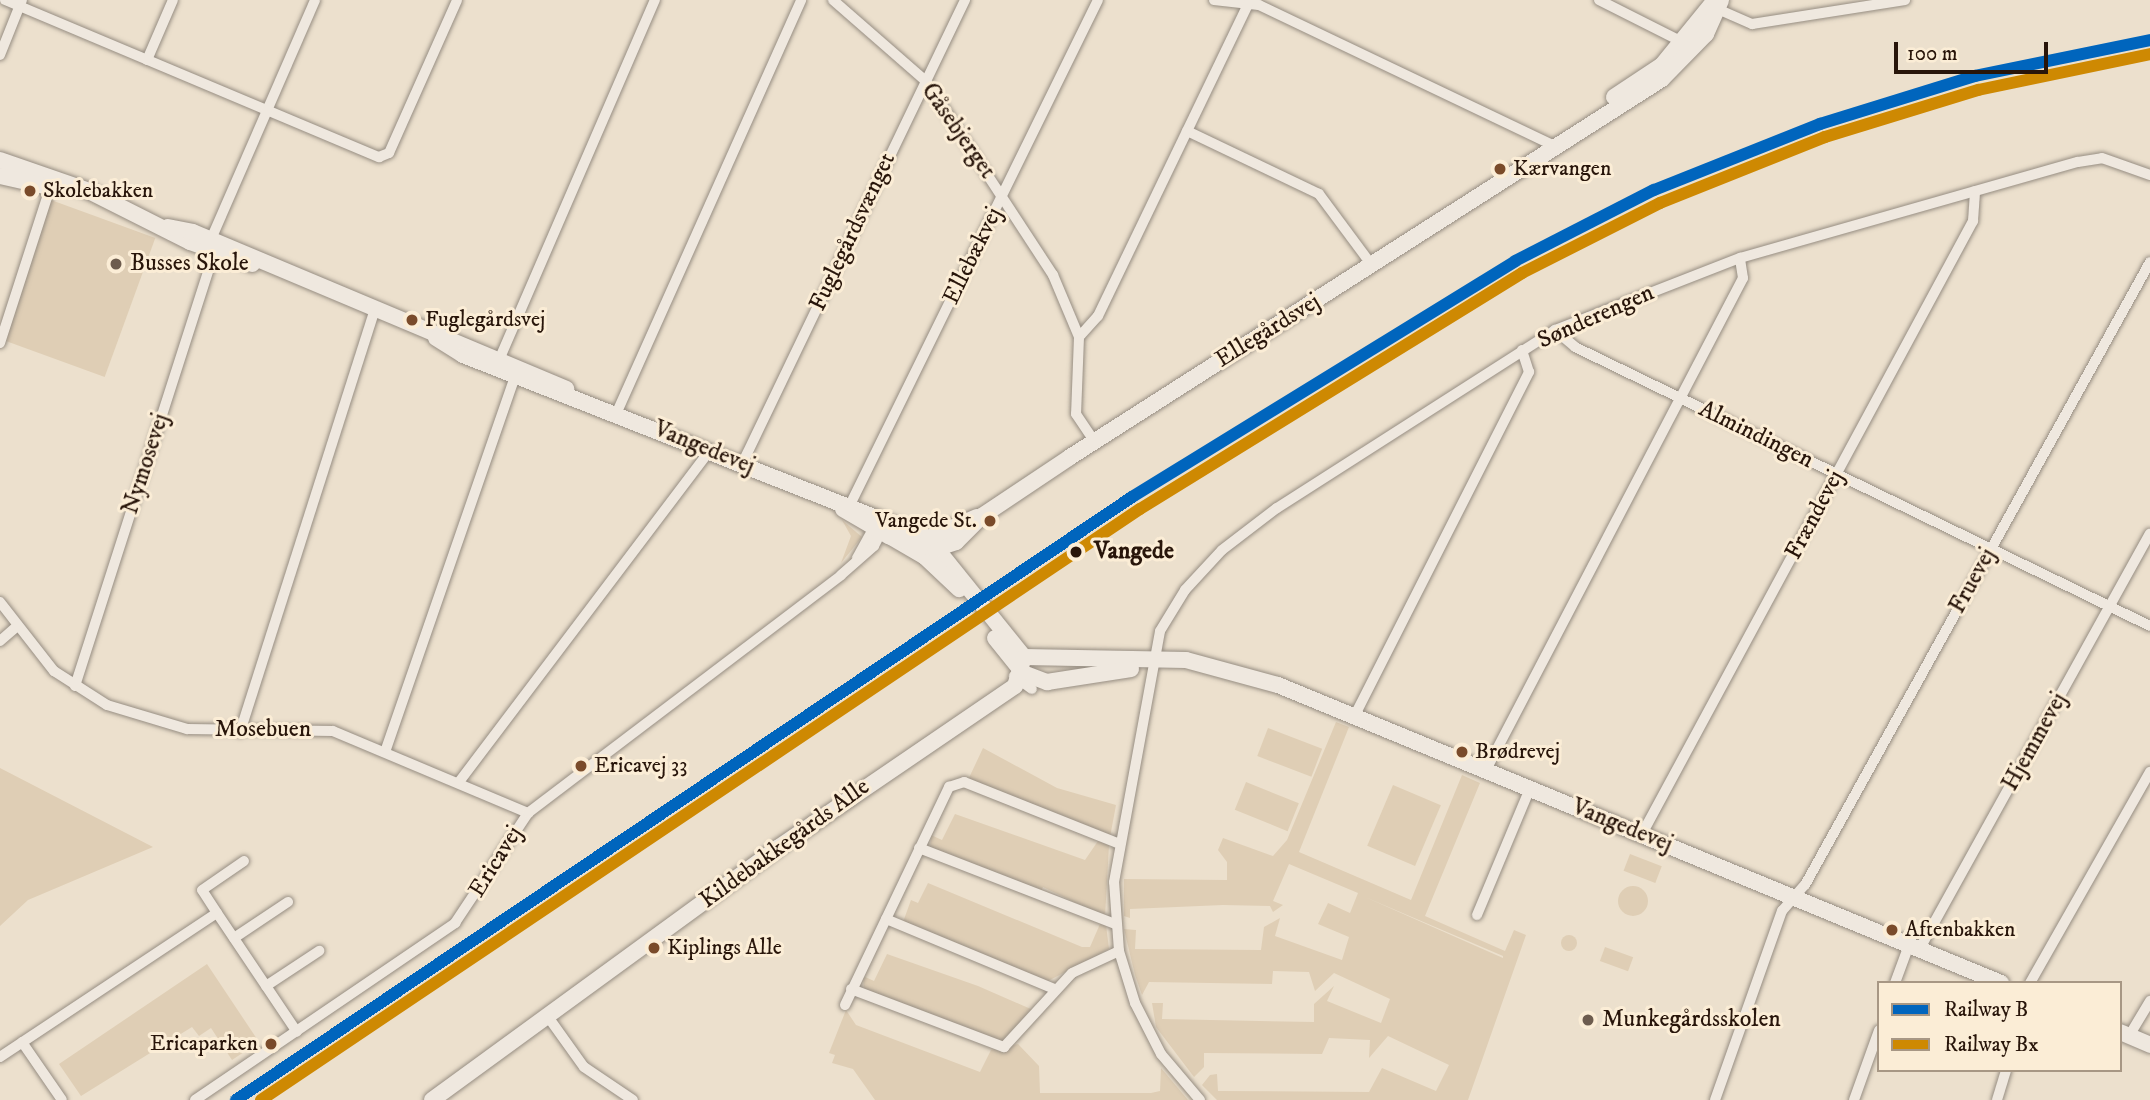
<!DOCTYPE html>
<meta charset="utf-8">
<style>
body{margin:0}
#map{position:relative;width:2150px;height:1100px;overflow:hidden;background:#ece0cd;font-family:"IM FELL DW Pica",serif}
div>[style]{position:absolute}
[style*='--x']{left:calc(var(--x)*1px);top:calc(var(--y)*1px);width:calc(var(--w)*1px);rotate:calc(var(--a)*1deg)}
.green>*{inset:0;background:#dfceb5;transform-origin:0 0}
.round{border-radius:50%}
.roads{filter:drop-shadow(0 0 2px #968d82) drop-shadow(0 0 2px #968d82)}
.street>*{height:10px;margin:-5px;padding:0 5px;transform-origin:5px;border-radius:5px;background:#efe8df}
.secondary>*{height:16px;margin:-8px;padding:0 8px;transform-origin:8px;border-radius:8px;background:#efe8df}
.rail-1>*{height:12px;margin:-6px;padding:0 6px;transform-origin:6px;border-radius:6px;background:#0065bd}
.rail-2>*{height:12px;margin:-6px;padding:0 6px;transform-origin:6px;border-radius:6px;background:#ce8902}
.dots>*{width:19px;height:19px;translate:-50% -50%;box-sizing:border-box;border:4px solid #fbedd6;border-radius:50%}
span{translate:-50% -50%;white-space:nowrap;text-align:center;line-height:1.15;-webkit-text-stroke:6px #fbedd6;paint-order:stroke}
.bus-label{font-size:22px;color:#28150a}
.left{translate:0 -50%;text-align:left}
.right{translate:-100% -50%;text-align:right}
.street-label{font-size:24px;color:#28150a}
.poi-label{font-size:24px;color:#28150a}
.stop-label{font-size:24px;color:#28150a;font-weight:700}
.legend{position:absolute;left:1877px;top:981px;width:245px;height:91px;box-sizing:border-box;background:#fbedd6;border:2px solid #a79784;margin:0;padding:9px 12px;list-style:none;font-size:21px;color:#28150a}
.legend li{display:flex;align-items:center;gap:14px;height:35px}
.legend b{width:35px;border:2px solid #a79784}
.scale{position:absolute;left:1894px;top:42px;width:154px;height:32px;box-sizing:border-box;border:4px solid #28150a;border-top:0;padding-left:9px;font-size:21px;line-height:24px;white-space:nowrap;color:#28150a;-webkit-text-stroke:5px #fbedd6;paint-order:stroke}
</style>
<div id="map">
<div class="green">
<div style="left:51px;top:200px;width:111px;height:148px;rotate:20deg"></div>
<div style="clip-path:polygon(842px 520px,862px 537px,841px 563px,851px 536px)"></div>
<div style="clip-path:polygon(evenodd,1336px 722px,1349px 727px,1299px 852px,1411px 900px,1462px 775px,1480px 783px,1425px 916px,1505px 951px,1514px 930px,1526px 935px,1468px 1100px,1217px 1100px,1202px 1085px,1210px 1075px,1217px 1074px,1218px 1091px,1369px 1092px,1382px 1068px,1436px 1091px,1449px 1065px,1388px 1036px,1369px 1058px,1370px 1040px,1329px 1038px,1322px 1054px,1204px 1053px,1204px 1067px,1194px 1077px,1156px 1027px,1152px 1003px,1163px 1003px,1162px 1019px,1314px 1022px,1314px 1004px,1334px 986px,1327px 1001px,1381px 1023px,1390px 999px,1334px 973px,1315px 991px,1309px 972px,1273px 971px,1272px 984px,1149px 982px,1142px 995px,1135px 975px,1124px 929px,1136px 930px,1135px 949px,1261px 950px,1264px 927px,1280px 918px,1275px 936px,1342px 960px,1349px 937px,1318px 924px,1328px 903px,1350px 913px,1358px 893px,1289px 864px,1273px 901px,1283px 905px,1273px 912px,1270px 906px,1223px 905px,1130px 909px,1130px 918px,1124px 916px,1124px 879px,1227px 880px,1227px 862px,1218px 850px,1223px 838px,1273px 856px,1287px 840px,1336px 722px,1365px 897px,1503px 956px,1503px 958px,1365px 897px)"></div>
<div style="left:1268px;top:728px;width:58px;height:30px;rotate:21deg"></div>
<div style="clip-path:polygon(983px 748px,1057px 788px,1116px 805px,1110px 837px,968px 780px)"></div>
<div style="clip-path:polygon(0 768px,153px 847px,28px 900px,0 926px)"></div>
<div style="left:1246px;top:782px;width:57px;height:30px;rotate:22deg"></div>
<div style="left:1393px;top:785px;width:52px;height:66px;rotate:23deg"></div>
<div style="clip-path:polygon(955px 814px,1085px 860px,1098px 841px,1109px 845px,1105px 917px,1043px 887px,1040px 894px,930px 849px,931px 835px,942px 840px)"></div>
<div style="left:1630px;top:854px;width:34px;height:18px;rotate:21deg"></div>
<div style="clip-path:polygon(928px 883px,1082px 947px,1090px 947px,1100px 924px,1106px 925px,1109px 949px,1048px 981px,903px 922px,911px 900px,918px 903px)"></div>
<div class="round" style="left:1618px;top:886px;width:30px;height:30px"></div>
<div class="round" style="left:1561px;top:935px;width:16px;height:16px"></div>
<div style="left:1605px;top:947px;width:30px;height:15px;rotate:20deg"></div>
<div style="clip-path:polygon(887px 954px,978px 986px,1033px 1010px,1001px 1044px,864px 990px,863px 976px,874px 981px)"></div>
<div style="clip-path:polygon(207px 964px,259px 1042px,232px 1060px,211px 1028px,199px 1036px,192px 1027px,81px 1096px,59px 1064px)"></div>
<div style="clip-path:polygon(846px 1010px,856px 1025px,980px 1072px,991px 1050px,1018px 1044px,1039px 1066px,1040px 1093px,1151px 1093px,1160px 1091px,1161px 1068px,1188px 1100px,875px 1100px,853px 1069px,832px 1063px,835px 1055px,829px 1053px)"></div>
</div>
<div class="roads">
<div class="street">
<div style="--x:5;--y:0;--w:406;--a:22.8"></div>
<div style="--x:379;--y:157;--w:11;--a:-22"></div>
<div style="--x:389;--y:153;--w:167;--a:-66"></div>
<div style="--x:833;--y:0;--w:123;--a:41.1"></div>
<div style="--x:926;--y:81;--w:232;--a:56.8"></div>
<div style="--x:1053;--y:275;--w:67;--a:67.2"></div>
<div style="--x:1079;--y:337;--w:77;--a:92.2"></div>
<div style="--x:1076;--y:414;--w:34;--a:56"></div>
<div style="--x:1214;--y:0;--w:45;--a:6.3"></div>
<div style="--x:1259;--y:5;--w:327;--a:25.5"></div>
<div style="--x:1599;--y:0;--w:95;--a:26.8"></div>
<div style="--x:1713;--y:7;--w:43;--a:23.6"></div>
<div style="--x:1752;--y:24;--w:155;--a:-8.9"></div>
<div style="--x:0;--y:55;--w:59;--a:-68.2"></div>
<div style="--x:147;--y:60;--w:65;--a:-66.6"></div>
<div style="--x:1187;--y:131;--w:146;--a:25.5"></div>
<div style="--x:1319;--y:194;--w:87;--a:53.4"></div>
<div style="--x:209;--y:244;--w:266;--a:-66.5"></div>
<div style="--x:1555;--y:330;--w:26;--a:40"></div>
<div style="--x:1575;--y:347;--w:639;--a:25.88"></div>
<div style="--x:1079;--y:337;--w:28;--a:-48"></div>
<div style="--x:1098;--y:316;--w:351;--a:-64.3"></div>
<div style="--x:0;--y:343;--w:169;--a:-72.1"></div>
<div style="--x:496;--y:367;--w:400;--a:-66.6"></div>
<div style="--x:617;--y:412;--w:451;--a:-65.9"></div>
<div style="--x:742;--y:464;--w:515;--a:-64.33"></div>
<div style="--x:847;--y:511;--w:569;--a:-63.84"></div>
<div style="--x:857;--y:558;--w:39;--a:-61"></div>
<div style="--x:0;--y:602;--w:88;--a:52"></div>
<div style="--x:54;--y:671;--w:63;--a:32.7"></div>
<div style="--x:107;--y:705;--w:84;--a:16.7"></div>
<div style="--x:187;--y:729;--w:146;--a:0.8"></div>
<div style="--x:333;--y:731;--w:212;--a:22.8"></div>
<div style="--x:0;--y:641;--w:20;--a:-41"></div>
<div style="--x:1014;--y:676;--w:22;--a:36"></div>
<div style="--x:75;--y:686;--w:463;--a:-72.2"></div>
<div style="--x:1355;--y:715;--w:385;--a:-63.1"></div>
<div style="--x:1529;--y:372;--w:23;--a:-108"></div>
<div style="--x:240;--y:732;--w:441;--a:-72.3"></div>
<div style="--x:385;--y:752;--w:403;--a:-70.9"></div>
<div style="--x:1486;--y:770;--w:555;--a:-62.42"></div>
<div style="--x:1743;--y:278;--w:20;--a:-99"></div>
<div style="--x:459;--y:782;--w:416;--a:-52.9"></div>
<div style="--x:1642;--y:834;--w:697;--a:-61.63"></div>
<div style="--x:1973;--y:221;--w:30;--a:-86"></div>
<div style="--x:919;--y:848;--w:210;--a:21.2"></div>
<div style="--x:217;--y:913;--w:27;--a:-123"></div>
<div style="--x:202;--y:890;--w:51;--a:-34.6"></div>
<div style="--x:1477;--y:915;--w:138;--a:-67.3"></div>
<div style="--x:886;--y:919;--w:182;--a:22.6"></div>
<div style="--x:234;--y:938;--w:65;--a:-33.7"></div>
<div style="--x:1919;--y:950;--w:476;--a:-61"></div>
<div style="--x:1895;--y:983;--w:40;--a:-69.8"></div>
<div style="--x:2030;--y:983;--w:243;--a:-60.4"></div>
<div style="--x:266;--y:986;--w:64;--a:-33.4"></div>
<div style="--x:851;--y:989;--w:164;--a:20.8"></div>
<div style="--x:1004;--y:1047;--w:100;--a:-47.4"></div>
<div style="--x:1072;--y:973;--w:52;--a:-25.1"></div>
<div style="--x:845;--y:1005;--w:242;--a:-64.5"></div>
<div style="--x:949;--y:787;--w:16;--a:-18"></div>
<div style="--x:964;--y:782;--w:168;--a:21.7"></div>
<div style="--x:546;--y:1014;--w:65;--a:54.4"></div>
<div style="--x:584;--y:1067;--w:59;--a:34"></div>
<div style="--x:2129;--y:1036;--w:41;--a:-59"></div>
<div style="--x:22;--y:1042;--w:70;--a:55.4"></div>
<div style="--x:0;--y:1057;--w:260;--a:-33.6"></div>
<div style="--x:217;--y:913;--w:143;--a:56.1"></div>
<div style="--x:195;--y:1100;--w:315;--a:-34.2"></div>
<div style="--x:455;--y:923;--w:132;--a:-56.4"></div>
<div style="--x:528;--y:813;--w:393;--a:-37.2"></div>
<div style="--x:841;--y:575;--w:44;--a:-41.3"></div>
<div style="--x:874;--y:546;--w:20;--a:-63"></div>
<div style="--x:1200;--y:1100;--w:60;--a:-130.3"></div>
<div style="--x:1161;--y:1054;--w:57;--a:-117"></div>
<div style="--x:1135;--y:1003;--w:54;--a:-107.1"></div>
<div style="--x:1119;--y:951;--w:69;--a:-94.1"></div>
<div style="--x:1114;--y:882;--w:255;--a:-79.6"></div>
<div style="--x:1160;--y:631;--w:48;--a:-58.6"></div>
<div style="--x:1185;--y:590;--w:54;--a:-47.2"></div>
<div style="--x:1222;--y:550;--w:69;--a:-37.4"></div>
<div style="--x:1277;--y:508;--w:330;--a:-32.6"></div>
<div style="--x:1555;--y:330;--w:199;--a:-21.3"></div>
<div style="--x:1740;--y:258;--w:351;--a:-15.9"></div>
<div style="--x:2078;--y:162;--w:24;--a:-9"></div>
<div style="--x:2102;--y:158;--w:51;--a:19.5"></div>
<div style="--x:1715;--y:1100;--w:201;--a:-70.5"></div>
<div style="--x:1782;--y:911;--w:35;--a:-49"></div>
<div style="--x:1805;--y:885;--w:712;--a:-61.02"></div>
<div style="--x:1854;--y:1100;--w:74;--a:-70.3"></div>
<div style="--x:1997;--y:1100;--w:31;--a:-73"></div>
</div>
<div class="secondary">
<div style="--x:1614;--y:97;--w:58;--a:-33.7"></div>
<div style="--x:1662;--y:65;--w:77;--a:-50.8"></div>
<div style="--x:0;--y:160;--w:94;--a:19.2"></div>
<div style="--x:89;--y:191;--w:113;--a:26.8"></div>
<div style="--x:190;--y:242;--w:66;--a:19.5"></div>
<div style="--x:0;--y:176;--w:50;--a:12.7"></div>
<div style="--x:168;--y:227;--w:25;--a:11"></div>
<div style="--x:193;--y:232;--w:405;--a:22.8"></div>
<div style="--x:436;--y:338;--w:32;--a:32"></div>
<div style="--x:463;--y:355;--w:500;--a:21.5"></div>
<div style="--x:928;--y:538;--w:153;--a:51.1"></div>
<div style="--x:1024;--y:657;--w:162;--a:1.1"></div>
<div style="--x:1186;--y:660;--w:95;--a:15.2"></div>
<div style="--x:1278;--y:685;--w:782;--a:22.4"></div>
<div style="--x:843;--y:509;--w:95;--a:30.3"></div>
<div style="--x:925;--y:557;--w:47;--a:43.3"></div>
<div style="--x:888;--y:536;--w:49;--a:15.5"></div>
<div style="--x:935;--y:549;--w:22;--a:-18"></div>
<div style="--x:956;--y:542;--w:37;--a:-45"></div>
<div style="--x:982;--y:516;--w:106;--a:-33.8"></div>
<div style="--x:1070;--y:457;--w:702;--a:-32.56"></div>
<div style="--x:1662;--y:79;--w:63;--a:-45.6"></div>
<div style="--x:1706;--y:34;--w:37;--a:-66"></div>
<div style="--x:928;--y:538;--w:53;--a:-23.2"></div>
<div style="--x:995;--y:638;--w:45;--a:51.3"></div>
<div style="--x:1023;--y:673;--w:26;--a:21"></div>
<div style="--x:1047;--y:682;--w:85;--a:-8.8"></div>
<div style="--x:2120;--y:1032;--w:33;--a:23"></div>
<div style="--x:432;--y:1100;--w:429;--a:-36.1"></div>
<div style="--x:779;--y:847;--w:286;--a:-34.3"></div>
<div style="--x:1015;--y:686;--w:30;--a:-73"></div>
</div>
</div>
<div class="rail-1">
<div style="--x:236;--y:1100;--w:1080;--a:-33.94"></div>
<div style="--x:1132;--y:497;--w:450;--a:-31.6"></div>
<div style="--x:1515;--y:261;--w:156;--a:-27.1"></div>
<div style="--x:1654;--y:190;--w:179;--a:-21.7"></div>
<div style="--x:1820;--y:124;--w:162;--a:-17.2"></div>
<div style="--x:1975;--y:76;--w:179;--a:-11.6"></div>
</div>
<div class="rail-2">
<div style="--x:261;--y:1100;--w:1059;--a:-33.92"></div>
<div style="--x:1140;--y:509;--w:449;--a:-31.7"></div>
<div style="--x:1522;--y:273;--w:155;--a:-26.9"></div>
<div style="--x:1660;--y:203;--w:178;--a:-21.8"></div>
<div style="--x:1825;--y:137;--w:160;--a:-17.1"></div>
<div style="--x:1978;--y:90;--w:176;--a:-11.8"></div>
</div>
<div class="dots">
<div style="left:1500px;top:169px;background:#7a4b2a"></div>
<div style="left:30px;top:191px;background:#7a4b2a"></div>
<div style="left:116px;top:264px;background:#6d5c4e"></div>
<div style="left:412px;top:320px;background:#7a4b2a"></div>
<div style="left:990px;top:521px;background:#7a4b2a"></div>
<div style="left:1076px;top:552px;background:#28150a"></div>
<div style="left:1462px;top:752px;background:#7a4b2a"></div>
<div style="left:581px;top:766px;background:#7a4b2a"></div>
<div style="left:1892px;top:930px;background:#7a4b2a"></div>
<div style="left:654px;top:948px;background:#7a4b2a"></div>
<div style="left:1588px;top:1020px;background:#6d5c4e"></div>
<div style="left:271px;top:1044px;background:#7a4b2a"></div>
</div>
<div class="bus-label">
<span class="left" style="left:1513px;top:169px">Kærvangen</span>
<span class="left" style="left:43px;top:191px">Skolebakken</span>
<span class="left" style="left:425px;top:320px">Fuglegårdsvej</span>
<span class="right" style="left:977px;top:521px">Vangede St.</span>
<span class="left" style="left:1475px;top:752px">Brødrevej</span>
<span class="left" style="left:594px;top:766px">Ericavej 33</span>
<span class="left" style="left:1905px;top:930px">Aftenbakken</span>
<span class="left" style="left:667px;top:948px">Kiplings Alle</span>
<span class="right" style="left:258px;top:1044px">Ericaparken</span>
</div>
<div class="street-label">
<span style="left:958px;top:131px;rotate:55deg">Gåsebjerget</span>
<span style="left:853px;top:232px;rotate:-65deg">Fuglegårdsvænget</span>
<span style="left:973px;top:256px;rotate:-64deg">Ellebækvej</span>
<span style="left:1596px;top:317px;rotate:-24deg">Sønderengen</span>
<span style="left:1268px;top:331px;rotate:-32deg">Ellegårdsvej</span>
<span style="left:1756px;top:435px;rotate:26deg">Almindingen</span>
<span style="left:704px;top:448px;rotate:22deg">Vangedevej</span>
<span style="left:146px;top:464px;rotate:-72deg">Nymosevej</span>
<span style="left:1815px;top:515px;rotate:-62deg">Frændevej</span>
<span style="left:1973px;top:581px;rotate:-61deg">Fruevej</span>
<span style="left:263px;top:730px">Mosebuen</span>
<span style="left:2035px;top:742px;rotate:-61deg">Hjemmevej</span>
<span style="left:1622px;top:826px;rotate:22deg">Vangedevej</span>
<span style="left:785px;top:844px;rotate:-36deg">Kildebakkegårds Alle</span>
<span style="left:496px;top:862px;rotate:-58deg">Ericavej</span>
</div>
<div class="poi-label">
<span class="left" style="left:130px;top:264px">Busses Skole</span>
<span class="left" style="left:1602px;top:1020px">Munkegårdsskolen</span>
</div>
<div class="stop-label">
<span class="left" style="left:1094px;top:552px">Vangede</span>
</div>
<ul class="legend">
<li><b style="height:9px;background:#0065bd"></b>Railway B</li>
<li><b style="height:9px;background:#ce8902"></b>Railway Bx</li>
</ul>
<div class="scale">100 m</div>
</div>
